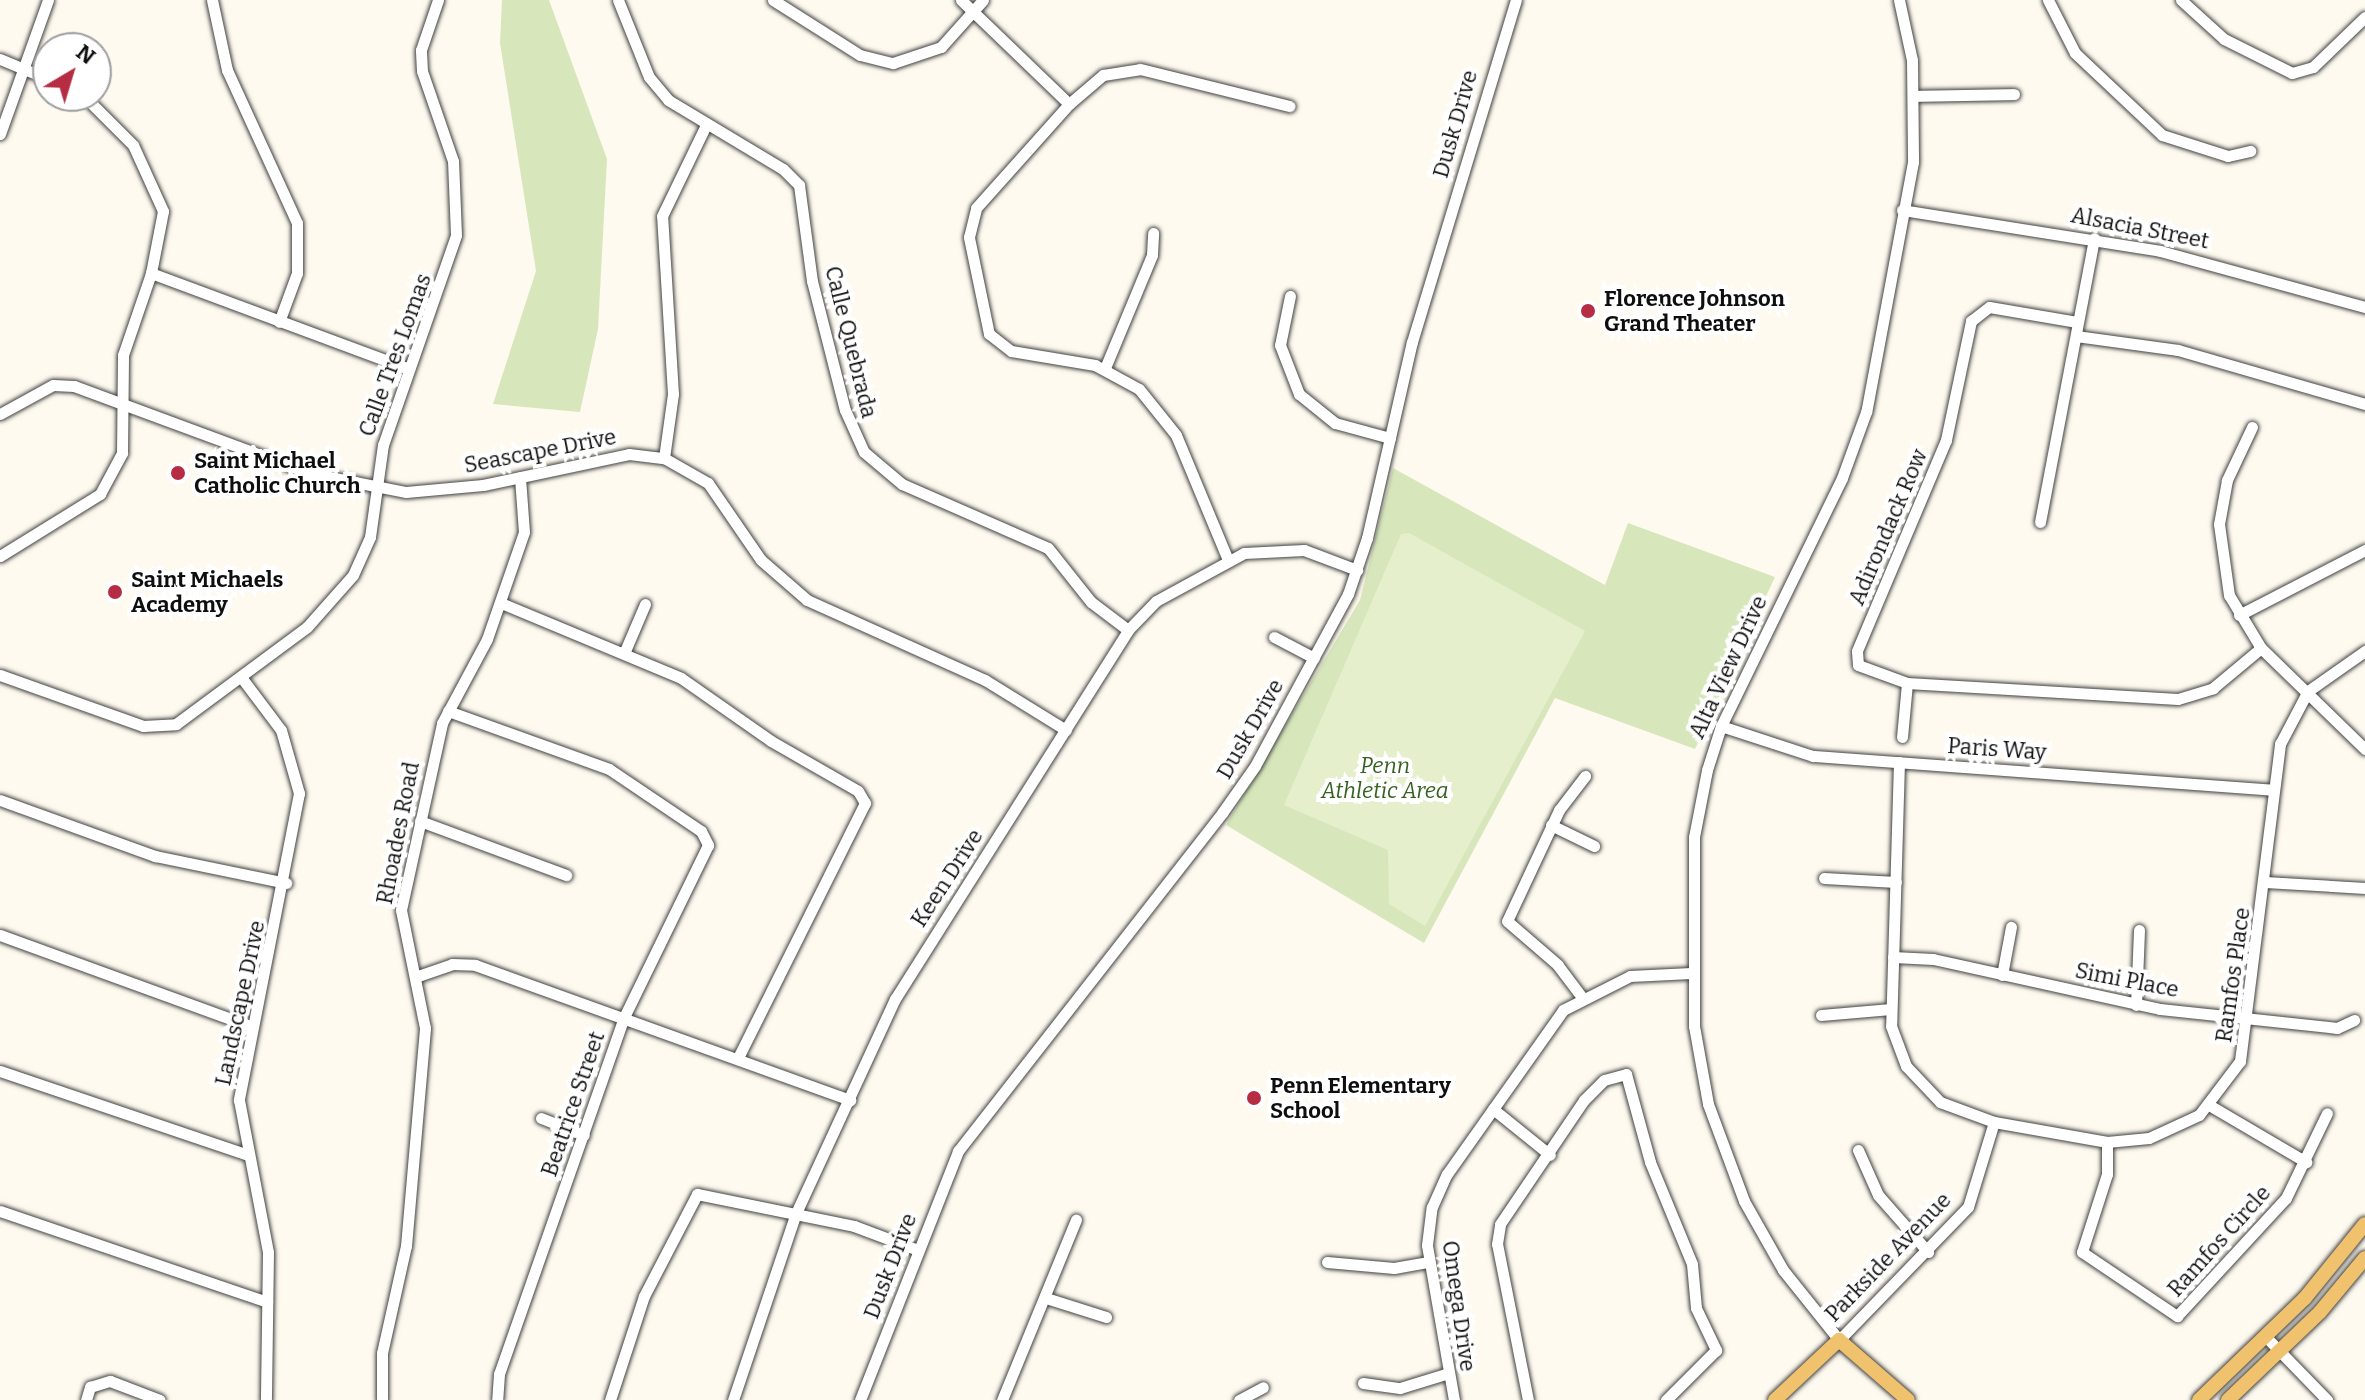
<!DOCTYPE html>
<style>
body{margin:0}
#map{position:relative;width:2365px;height:1400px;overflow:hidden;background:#fefaef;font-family:Bitter,serif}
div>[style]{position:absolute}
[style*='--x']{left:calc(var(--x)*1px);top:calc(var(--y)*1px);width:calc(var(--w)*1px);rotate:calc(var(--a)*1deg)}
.green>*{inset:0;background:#d7e7bb}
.pitch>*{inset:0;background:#e6efcc}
.roads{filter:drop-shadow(0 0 2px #414141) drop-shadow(0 0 2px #414141)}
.minor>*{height:11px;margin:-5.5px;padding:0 5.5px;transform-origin:5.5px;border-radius:5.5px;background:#fff}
.major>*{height:14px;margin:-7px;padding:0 7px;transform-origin:7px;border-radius:7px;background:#f1c26d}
.dots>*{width:22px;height:22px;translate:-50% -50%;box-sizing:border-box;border:4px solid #fff;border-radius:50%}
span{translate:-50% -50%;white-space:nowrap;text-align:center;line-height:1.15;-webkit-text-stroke:8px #fff;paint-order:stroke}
.street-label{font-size:22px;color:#0e0e0e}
.poi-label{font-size:22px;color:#0e0e0e;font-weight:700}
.left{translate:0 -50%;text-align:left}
.park-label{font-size:22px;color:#366221;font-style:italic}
.north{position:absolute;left:32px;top:32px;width:80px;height:80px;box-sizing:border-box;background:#fff;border:2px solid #9f9f9f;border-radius:50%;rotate:38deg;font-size:22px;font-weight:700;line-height:32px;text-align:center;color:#0e0e0e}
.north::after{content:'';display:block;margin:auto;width:28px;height:36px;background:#b62d43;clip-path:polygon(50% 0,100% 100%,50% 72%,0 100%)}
</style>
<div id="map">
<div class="green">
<div style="clip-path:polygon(502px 0,549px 0,607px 159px,598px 329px,580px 412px,493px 404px,536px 271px,500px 43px)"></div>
<div style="clip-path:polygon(1393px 468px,1605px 585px,1628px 523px,1775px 577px,1695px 749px,1555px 698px,1424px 943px,1226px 825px,1360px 600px)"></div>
</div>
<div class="pitch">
<div style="clip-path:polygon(1409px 533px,1585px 631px,1425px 926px,1389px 904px,1388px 850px,1284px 805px,1401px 534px)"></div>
</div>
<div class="roads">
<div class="minor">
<div style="--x:212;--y:0;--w:72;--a:77.9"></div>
<div style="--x:227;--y:70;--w:168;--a:65.4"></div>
<div style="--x:297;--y:223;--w:50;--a:90"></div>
<div style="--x:297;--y:273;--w:52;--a:110.2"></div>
<div style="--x:618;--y:0;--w:83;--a:68.1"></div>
<div style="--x:649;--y:77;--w:30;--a:50"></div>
<div style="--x:668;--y:100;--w:134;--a:31"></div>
<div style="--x:783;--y:169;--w:23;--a:45"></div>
<div style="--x:799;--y:185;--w:97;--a:82.3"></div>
<div style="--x:812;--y:281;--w:133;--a:75.7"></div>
<div style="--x:845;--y:410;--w:46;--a:65.7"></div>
<div style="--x:864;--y:452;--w:50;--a:40.1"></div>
<div style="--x:902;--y:484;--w:159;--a:23.7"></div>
<div style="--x:1048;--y:548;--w:69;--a:51.5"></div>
<div style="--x:1091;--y:602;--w:46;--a:37.1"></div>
<div style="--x:773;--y:0;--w:103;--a:32.3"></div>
<div style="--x:860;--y:55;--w:34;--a:14"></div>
<div style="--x:893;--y:63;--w:51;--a:-18.4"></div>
<div style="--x:941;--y:47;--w:63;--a:-48.2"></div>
<div style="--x:961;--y:0;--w:150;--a:43.9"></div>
<div style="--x:1899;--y:0;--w:61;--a:77.8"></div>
<div style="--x:1912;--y:60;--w:102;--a:89.4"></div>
<div style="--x:1913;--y:162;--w:254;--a:100.6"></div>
<div style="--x:1866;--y:412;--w:70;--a:110"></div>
<div style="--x:1842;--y:478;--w:276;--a:116"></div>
<div style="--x:1721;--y:726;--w:46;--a:107.7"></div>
<div style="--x:1707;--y:770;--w:68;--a:101"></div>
<div style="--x:1694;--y:837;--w:189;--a:90"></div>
<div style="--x:1694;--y:1026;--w:79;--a:79.8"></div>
<div style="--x:1708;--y:1104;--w:103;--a:69.6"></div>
<div style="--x:1744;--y:1201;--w:79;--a:60.5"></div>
<div style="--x:1783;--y:1270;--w:90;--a:51.3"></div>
<div style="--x:1839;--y:1340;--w:185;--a:-45.9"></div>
<div style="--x:1968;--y:1207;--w:89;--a:-73"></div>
<div style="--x:2048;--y:0;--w:59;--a:63"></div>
<div style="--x:2075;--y:53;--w:120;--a:43.3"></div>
<div style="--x:2162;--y:135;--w:69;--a:17.7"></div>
<div style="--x:2228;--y:156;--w:23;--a:-13"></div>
<div style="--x:2181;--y:0;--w:58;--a:42.2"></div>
<div style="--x:2224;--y:39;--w:76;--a:26.6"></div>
<div style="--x:2292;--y:73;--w:22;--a:-16"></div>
<div style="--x:2313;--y:67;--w:72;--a:-43.9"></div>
<div style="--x:0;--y:59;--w:52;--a:22.6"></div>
<div style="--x:1914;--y:96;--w:100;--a:-1.1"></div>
<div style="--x:0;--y:134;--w:142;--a:-70.3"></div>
<div style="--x:1902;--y:210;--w:261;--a:9"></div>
<div style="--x:2160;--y:251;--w:213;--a:15.3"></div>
<div style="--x:151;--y:273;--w:275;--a:20.4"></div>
<div style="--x:1290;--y:296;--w:50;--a:101.5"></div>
<div style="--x:1280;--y:345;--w:53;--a:68.8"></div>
<div style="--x:1299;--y:394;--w:46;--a:38.9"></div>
<div style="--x:1335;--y:423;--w:57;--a:15.3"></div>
<div style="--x:2077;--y:322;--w:89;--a:-170.3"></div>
<div style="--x:1989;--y:307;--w:23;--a:142"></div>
<div style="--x:1971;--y:321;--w:122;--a:101.9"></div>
<div style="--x:1946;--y:440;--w:229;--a:112.9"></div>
<div style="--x:1857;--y:651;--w:14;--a:86"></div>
<div style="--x:1858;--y:665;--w:52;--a:20.2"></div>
<div style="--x:1907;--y:683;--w:271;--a:3.4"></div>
<div style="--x:2178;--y:699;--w:37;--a:-17"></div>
<div style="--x:2213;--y:688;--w:62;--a:-39.8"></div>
<div style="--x:2076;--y:336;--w:103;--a:7.8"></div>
<div style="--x:2178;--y:350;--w:195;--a:16.1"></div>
<div style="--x:1105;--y:368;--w:122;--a:-67.4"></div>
<div style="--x:1152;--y:255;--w:22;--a:-87"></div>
<div style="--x:0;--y:414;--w:60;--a:-28.7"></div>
<div style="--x:53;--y:385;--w:21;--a:3"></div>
<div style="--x:74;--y:386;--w:251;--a:20.3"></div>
<div style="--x:309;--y:473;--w:99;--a:11.1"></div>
<div style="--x:406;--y:492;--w:77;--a:-5.2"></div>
<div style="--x:483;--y:485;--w:149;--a:-12"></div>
<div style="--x:629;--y:454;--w:35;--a:7"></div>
<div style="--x:664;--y:458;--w:51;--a:29.6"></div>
<div style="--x:708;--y:483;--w:93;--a:55.5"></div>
<div style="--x:761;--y:560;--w:61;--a:41"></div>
<div style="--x:807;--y:600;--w:195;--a:24.2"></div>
<div style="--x:985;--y:680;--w:95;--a:31.7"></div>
<div style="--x:2252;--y:427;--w:59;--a:115.3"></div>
<div style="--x:2227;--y:480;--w:45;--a:100.3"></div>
<div style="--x:2219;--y:524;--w:72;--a:82"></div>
<div style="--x:2229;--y:595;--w:62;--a:58.9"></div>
<div style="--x:2261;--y:648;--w:145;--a:44.2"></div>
<div style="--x:664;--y:458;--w:65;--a:-82"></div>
<div style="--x:673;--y:394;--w:178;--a:-93.5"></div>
<div style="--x:662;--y:216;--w:99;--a:-64.2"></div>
<div style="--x:2040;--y:522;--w:289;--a:-79.2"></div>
<div style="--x:0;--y:556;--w:118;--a:-31.8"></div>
<div style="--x:100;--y:494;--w:47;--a:-61.8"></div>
<div style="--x:122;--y:453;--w:98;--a:-89.4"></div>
<div style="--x:123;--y:355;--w:87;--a:-71.1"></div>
<div style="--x:151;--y:273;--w:63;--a:-79"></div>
<div style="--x:163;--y:211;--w:72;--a:-114.4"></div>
<div style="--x:133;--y:145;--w:69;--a:-135"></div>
<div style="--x:1228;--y:560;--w:135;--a:-112.6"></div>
<div style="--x:1176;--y:435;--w:59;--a:-128.8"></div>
<div style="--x:1139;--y:389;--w:50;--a:-151.4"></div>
<div style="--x:1095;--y:365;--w:85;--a:-170.5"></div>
<div style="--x:1011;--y:351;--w:28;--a:-142"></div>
<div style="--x:989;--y:334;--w:99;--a:-101.7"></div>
<div style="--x:969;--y:237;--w:30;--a:-76"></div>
<div style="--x:976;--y:208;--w:140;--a:-48.2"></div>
<div style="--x:1069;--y:104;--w:45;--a:-40.5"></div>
<div style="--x:1103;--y:75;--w:37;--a:-9"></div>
<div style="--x:1140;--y:69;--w:154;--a:13.9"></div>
<div style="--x:501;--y:603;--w:195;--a:22.6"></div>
<div style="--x:681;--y:678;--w:110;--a:35"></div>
<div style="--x:771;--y:741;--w:100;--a:29.9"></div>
<div style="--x:858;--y:791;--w:14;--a:60"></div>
<div style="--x:865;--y:803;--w:285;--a:116.5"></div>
<div style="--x:2239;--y:615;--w:142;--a:-27.3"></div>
<div style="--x:1274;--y:637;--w:45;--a:27.7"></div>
<div style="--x:625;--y:651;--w:51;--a:-66.9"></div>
<div style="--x:0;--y:675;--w:152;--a:19.6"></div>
<div style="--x:143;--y:726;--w:33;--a:-3"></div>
<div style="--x:176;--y:724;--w:163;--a:-36.5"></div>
<div style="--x:307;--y:627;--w:69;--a:-48.5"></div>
<div style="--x:353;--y:575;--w:42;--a:-65.9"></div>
<div style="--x:370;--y:537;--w:93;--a:-82"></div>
<div style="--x:383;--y:445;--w:222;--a:-70.8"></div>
<div style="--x:456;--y:235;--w:74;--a:-92.3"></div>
<div style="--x:453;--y:161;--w:95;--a:-109"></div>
<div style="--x:422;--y:71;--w:21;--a:-93"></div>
<div style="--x:421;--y:50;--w:53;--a:-71.2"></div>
<div style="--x:241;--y:677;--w:66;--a:53"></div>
<div style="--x:281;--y:730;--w:66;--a:74.1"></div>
<div style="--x:299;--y:793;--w:313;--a:101.1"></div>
<div style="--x:239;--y:1100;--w:155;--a:79.2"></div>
<div style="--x:268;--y:1252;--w:148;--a:90.8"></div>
<div style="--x:448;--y:711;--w:171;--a:19.8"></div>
<div style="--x:609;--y:769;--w:111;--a:34"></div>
<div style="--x:701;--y:831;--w:16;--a:63"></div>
<div style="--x:708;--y:845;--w:191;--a:116"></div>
<div style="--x:624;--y:1017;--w:378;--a:109.3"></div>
<div style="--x:499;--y:1374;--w:26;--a:94"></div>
<div style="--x:1721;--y:726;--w:97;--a:18.1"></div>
<div style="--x:1813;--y:756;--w:462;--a:4.2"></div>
<div style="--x:1902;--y:737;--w:54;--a:-84.7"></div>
<div style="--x:1899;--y:762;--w:264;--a:91.7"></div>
<div style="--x:1891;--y:1026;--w:43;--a:69.4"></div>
<div style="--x:1906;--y:1066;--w:50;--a:46.6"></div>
<div style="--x:1940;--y:1102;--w:58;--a:20.3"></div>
<div style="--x:1994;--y:1122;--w:115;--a:10"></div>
<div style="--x:2107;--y:1142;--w:42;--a:-5.4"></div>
<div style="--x:2149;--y:1138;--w:55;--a:-24.7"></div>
<div style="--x:2199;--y:1115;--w:68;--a:-52.8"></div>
<div style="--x:2240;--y:1061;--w:320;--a:-82.8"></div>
<div style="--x:2280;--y:744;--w:60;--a:-62.2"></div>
<div style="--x:2308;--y:691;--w:70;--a:-35.1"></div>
<div style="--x:0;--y:800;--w:165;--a:19.9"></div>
<div style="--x:155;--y:856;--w:134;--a:11.6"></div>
<div style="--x:420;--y:821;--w:156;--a:20.3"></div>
<div style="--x:1551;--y:825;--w:48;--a:26"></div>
<div style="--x:1824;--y:878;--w:72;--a:3.2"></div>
<div style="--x:2265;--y:882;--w:100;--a:3.4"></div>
<div style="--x:0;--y:935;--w:269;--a:20"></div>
<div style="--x:1893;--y:957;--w:40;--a:2.9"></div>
<div style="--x:1933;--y:959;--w:232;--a:12.4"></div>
<div style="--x:2160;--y:1009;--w:178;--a:6.1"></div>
<div style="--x:2337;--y:1028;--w:19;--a:-25"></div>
<div style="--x:2002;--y:975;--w:49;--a:-79.4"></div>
<div style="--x:418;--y:976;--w:36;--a:-19"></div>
<div style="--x:452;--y:964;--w:23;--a:2"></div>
<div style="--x:475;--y:965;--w:399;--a:19.8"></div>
<div style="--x:1581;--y:996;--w:39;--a:-127"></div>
<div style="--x:1558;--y:965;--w:67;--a:-139.2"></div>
<div style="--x:1507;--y:921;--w:123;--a:-64.9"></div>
<div style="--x:1559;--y:810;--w:43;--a:-52.6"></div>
<div style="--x:2136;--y:1005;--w:75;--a:-87.7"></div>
<div style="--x:1821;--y:1015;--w:70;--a:-4.9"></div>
<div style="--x:0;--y:1071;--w:262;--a:18.7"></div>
<div style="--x:2209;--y:1105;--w:113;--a:30.4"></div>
<div style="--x:1493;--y:1109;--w:73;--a:38.9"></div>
<div style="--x:541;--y:1118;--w:46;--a:21.6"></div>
<div style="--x:2107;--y:1142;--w:32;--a:90"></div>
<div style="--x:2107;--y:1174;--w:82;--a:107.8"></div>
<div style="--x:2082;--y:1252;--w:115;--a:34"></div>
<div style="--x:2177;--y:1316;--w:161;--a:-47.3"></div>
<div style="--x:2286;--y:1198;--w:94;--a:-64.2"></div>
<div style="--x:1858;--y:1150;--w:49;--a:66"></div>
<div style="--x:1878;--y:1195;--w:76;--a:48.7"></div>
<div style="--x:0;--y:1211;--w:282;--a:18.8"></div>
<div style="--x:1327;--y:1262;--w:67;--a:5.1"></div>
<div style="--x:1394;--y:1268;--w:35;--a:-10"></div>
<div style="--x:1046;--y:1298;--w:63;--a:17.6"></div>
<div style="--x:2266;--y:1337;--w:88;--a:45.9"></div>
<div style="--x:1363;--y:1383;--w:37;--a:8"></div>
<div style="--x:1400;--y:1388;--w:51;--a:-17"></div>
<div style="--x:86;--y:1400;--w:14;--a:-73"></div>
<div style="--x:90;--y:1387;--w:21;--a:-17"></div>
<div style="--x:110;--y:1381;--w:53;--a:20.8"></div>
<div style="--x:382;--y:1400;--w:47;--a:-90"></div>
<div style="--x:382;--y:1353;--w:110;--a:-77.4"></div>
<div style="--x:406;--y:1246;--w:219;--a:-85"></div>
<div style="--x:425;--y:1028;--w:120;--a:-101.5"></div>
<div style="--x:401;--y:910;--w:191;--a:-77.6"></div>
<div style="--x:442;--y:723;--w:95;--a:-61.8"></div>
<div style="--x:487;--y:639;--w:113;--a:-70.9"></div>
<div style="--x:524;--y:532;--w:55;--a:-94.2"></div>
<div style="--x:610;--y:1400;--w:109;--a:-71.9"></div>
<div style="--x:644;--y:1296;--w:115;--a:-62.5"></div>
<div style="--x:697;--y:1194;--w:160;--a:11.5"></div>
<div style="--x:854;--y:1226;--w:68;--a:20.6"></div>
<div style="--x:733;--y:1400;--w:197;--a:-71.4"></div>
<div style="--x:796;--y:1213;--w:236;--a:-65.2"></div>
<div style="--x:895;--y:999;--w:436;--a:-57.7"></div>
<div style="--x:1128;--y:630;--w:40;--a:-46"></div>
<div style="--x:1156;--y:601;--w:100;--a:-28.6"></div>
<div style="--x:1244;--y:553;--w:60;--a:-2.9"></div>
<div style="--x:1304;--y:550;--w:57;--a:20.7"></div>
<div style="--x:860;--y:1400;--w:268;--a:-68.5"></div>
<div style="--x:958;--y:1151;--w:429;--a:-52"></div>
<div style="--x:1222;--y:813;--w:57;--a:-54.9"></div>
<div style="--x:1255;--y:766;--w:196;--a:-61.6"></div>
<div style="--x:1348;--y:594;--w:59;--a:-71.3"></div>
<div style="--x:1367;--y:538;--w:201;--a:-77.1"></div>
<div style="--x:1412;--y:342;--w:357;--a:-73.1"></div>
<div style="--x:1002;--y:1400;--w:195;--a:-67.7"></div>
<div style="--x:1239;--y:1400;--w:27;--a:-28"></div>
<div style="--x:1454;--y:1400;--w:157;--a:-99.9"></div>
<div style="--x:1427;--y:1245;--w:38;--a:-83"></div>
<div style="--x:1432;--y:1207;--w:36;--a:-66"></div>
<div style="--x:1447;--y:1174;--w:201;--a:-54.7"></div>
<div style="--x:1563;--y:1010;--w:75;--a:-26.9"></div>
<div style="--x:1630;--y:976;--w:61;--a:-2.8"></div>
<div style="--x:1528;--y:1400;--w:159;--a:-101.2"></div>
<div style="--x:1497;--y:1244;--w:20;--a:-81"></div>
<div style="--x:1500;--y:1224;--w:150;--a:-55.9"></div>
<div style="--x:1584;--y:1100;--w:28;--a:-45"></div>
<div style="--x:1604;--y:1080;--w:23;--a:-15"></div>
<div style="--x:1626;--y:1074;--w:91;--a:74.7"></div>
<div style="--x:1650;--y:1162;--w:110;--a:67.6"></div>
<div style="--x:1692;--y:1264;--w:44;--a:84.8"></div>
<div style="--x:1696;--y:1308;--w:47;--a:64.5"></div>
<div style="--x:1716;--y:1350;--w:71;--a:135"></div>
</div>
<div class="major">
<div style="--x:1775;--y:1400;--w:88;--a:-43.2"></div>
<div style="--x:1839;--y:1340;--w:91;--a:41"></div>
<div style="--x:2199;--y:1400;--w:147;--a:-43.9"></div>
<div style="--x:2305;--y:1298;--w:95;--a:-51"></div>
<div style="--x:2228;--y:1400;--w:127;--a:-43.7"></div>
<div style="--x:2320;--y:1312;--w:70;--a:-50.2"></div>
</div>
</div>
<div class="dots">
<div style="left:1588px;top:311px;background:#b62d43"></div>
<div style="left:178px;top:473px;background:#b62d43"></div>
<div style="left:115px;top:592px;background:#b62d43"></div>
<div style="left:1254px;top:1098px;background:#b62d43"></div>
</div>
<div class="street-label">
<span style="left:1455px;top:124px;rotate:-74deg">Dusk Drive</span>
<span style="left:2140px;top:228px;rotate:11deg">Alsacia Street</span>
<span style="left:851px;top:342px;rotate:76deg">Calle Quebrada</span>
<span style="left:395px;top:355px;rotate:-70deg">Calle Tres Lomas</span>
<span style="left:540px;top:451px;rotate:-11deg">Seascape Drive</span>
<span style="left:1888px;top:527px;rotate:-67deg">Adirondack Row</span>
<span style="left:1728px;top:667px;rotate:-65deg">Alta View Drive</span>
<span style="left:1250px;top:729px;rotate:-60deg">Dusk Drive</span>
<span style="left:1997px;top:749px;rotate:4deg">Paris Way</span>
<span style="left:398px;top:833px;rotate:-79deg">Rhoades Road</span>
<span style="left:947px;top:878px;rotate:-57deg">Keen Drive</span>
<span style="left:2233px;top:975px;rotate:-82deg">Ramfos Place</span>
<span style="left:2127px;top:980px;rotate:11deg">Simi Place</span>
<span style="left:240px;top:1003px;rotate:-78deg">Landscape Drive</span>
<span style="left:573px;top:1104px;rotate:-71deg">Beatrice Street</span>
<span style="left:2219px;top:1241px;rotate:-48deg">Ramfos Circle</span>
<span style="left:1888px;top:1257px;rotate:-46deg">Parkside Avenue</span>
<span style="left:890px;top:1266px;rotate:-69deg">Dusk Drive</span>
<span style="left:1459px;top:1306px;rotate:82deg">Omega Drive</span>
</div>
<div class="poi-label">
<span class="left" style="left:1604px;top:311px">Florence Johnson<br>Grand Theater</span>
<span class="left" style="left:194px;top:473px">Saint Michael<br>Catholic Church</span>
<span class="left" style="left:131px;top:592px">Saint Michaels<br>Academy</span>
<span class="left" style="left:1270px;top:1098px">Penn Elementary<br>School</span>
</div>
<div class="park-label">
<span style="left:1385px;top:778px">Penn<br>Athletic Area</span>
</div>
<div class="north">N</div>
</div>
